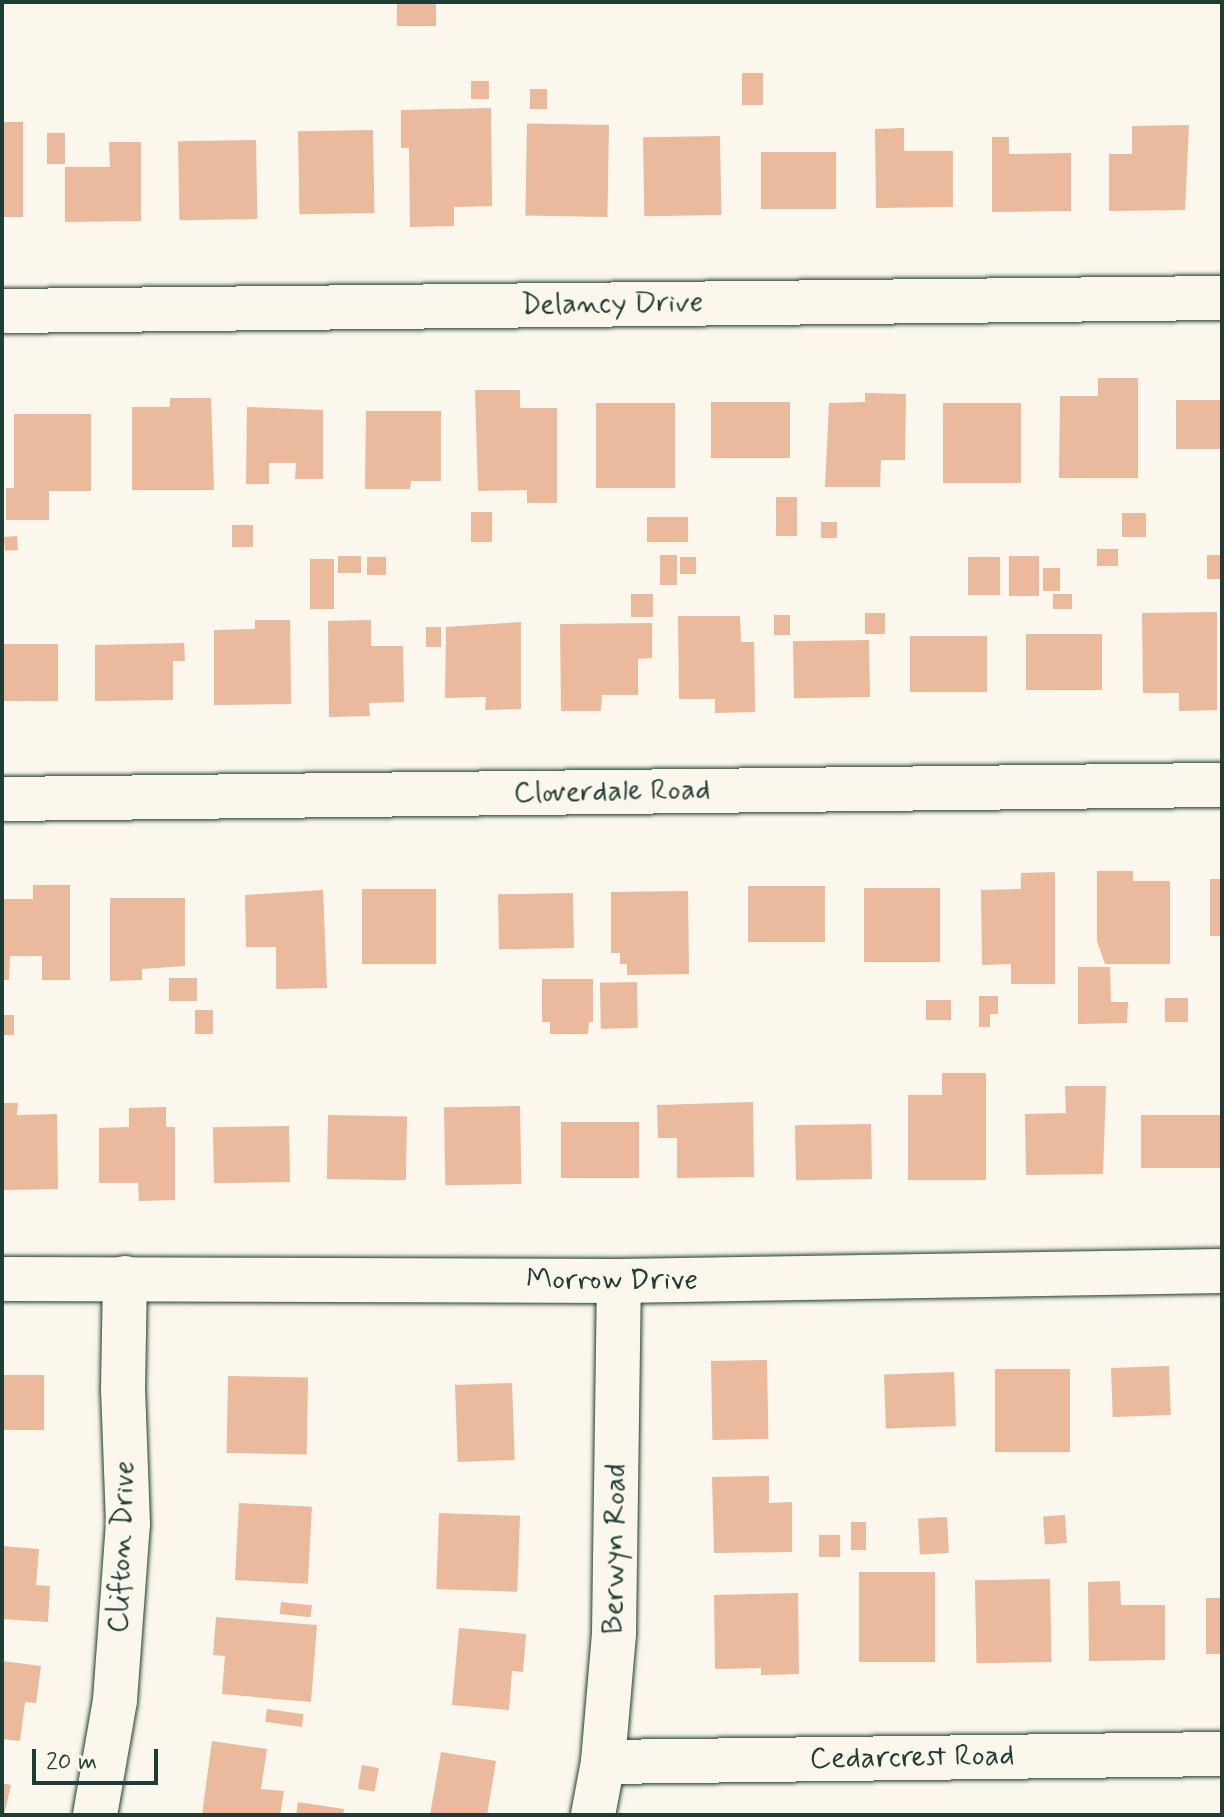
<!DOCTYPE html>
<style>
body{margin:0}
#map{position:relative;width:1224px;height:1817px;overflow:hidden;background:#fbf7ec;font-family:Mynerve,sans-serif}
div>[style]{position:absolute}
[style*='--x']{left:calc(var(--x)*1px);top:calc(var(--y)*1px);width:calc(var(--w)*1px);rotate:calc(var(--a)*1deg)}
.building>*{inset:0;background:#ebb99c;transform-origin:0 0}
.roads{filter:drop-shadow(0 0 2px #1f3d34) drop-shadow(0 0 2px #1f3d34)}
.minor>*{height:44px;margin:-22px;padding:0 22px;transform-origin:22px;border-radius:22px;background:#fbf7ec}
span{translate:-50% -50%;white-space:nowrap;text-align:center;line-height:1.15;-webkit-text-stroke:6px #fbf7ec;paint-order:stroke}
.street-label{font-size:30px;color:#1f3d34}
.frame{position:absolute;inset:0;border:4px solid #1f3d34;pointer-events:none}
.scale{position:absolute;left:32px;top:1749px;width:126px;height:36px;box-sizing:border-box;border:4px solid #1f3d34;border-top:0;padding-left:10px;font-size:24px;line-height:28px;white-space:nowrap;color:#1f3d34;-webkit-text-stroke:6px #fbf7ec;paint-order:stroke}
</style>
<div id="map">
<div class="building">
<div style="left:397px;top:2px;width:39px;height:24px"></div>
<div style="left:742px;top:73px;width:21px;height:32px"></div>
<div style="left:471px;top:81px;width:18px;height:18px"></div>
<div style="left:530px;top:89px;width:17px;height:20px"></div>
<div style="clip-path:polygon(491px 108px,492px 206px,454px 207px,454px 226px,410px 227px,409px 148px,401px 148px,401px 110px)"></div>
<div style="left:2px;top:122px;width:21px;height:95px"></div>
<div style="left:609px;top:125px;width:92px;height:82px;rotate:91deg"></div>
<div style="clip-path:polygon(1189px 125px,1185px 210px,1109px 211px,1109px 154px,1132px 154px,1132px 126px)"></div>
<div style="clip-path:polygon(904px 128px,904px 151px,953px 151px,953px 207px,876px 208px,875px 129px)"></div>
<div style="left:373px;top:130px;width:83px;height:75px;rotate:89deg"></div>
<div style="left:47px;top:133px;width:18px;height:31px"></div>
<div style="left:720px;top:136px;width:79px;height:77px;rotate:89deg"></div>
<div style="clip-path:polygon(992px 137px,1009px 137px,1009px 154px,1071px 153px,1071px 211px,992px 212px)"></div>
<div style="left:256px;top:140px;width:79px;height:78px;rotate:89deg"></div>
<div style="clip-path:polygon(109px 142px,141px 142px,141px 221px,65px 222px,65px 167px,110px 167px)"></div>
<div style="left:761px;top:152px;width:75px;height:57px"></div>
<div style="clip-path:polygon(1098px 378px,1138px 378px,1138px 478px,1059px 478px,1060px 396px,1098px 396px)"></div>
<div style="clip-path:polygon(475px 390px,520px 390px,520px 408px,557px 408px,557px 503px,527px 503px,527px 490px,478px 491px)"></div>
<div style="clip-path:polygon(865px 393px,906px 394px,905px 460px,881px 460px,880px 487px,825px 487px,829px 403px,865px 402px)"></div>
<div style="clip-path:polygon(170px 398px,211px 398px,214px 490px,132px 490px,132px 407px,170px 407px)"></div>
<div style="left:1176px;top:400px;width:46px;height:49px"></div>
<div style="left:711px;top:402px;width:79px;height:56px"></div>
<div style="left:675px;top:403px;width:85px;height:79px;rotate:90deg"></div>
<div style="left:943px;top:403px;width:78px;height:80px"></div>
<div style="clip-path:polygon(247px 407px,323px 410px,323px 479px,295px 479px,296px 463px,269px 463px,269px 484px,246px 484px)"></div>
<div style="clip-path:polygon(366px 411px,441px 411px,441px 481px,411px 481px,410px 489px,365px 489px)"></div>
<div style="clip-path:polygon(14px 414px,91px 414px,91px 491px,49px 491px,49px 520px,6px 520px,6px 488px,14px 488px)"></div>
<div style="left:776px;top:497px;width:21px;height:39px"></div>
<div style="left:471px;top:512px;width:21px;height:30px"></div>
<div style="left:1122px;top:513px;width:24px;height:24px"></div>
<div style="left:647px;top:517px;width:41px;height:25px"></div>
<div style="left:821px;top:522px;width:16px;height:16px"></div>
<div style="left:232px;top:525px;width:21px;height:22px"></div>
<div style="left:17px;top:536px;width:14px;height:13px;rotate:86deg"></div>
<div style="left:1097px;top:549px;width:21px;height:17px"></div>
<div style="left:660px;top:555px;width:17px;height:30px"></div>
<div style="left:1207px;top:555px;width:15px;height:24px"></div>
<div style="left:361px;top:556px;width:17px;height:23px;rotate:90deg"></div>
<div style="left:1009px;top:556px;width:30px;height:40px"></div>
<div style="left:386px;top:557px;width:18px;height:19px;rotate:90deg"></div>
<div style="left:680px;top:557px;width:16px;height:17px"></div>
<div style="left:968px;top:557px;width:32px;height:38px"></div>
<div style="left:310px;top:559px;width:24px;height:50px"></div>
<div style="left:1043px;top:568px;width:17px;height:23px"></div>
<div style="left:631px;top:594px;width:22px;height:23px"></div>
<div style="left:1053px;top:594px;width:19px;height:15px"></div>
<div style="clip-path:polygon(1217px 612px,1217px 710px,1179px 711px,1179px 693px,1143px 693px,1142px 613px)"></div>
<div style="left:885px;top:613px;width:21px;height:20px;rotate:90deg"></div>
<div style="left:774px;top:615px;width:16px;height:20px"></div>
<div style="clip-path:polygon(678px 616px,740px 616px,741px 642px,754px 642px,755px 712px,715px 713px,715px 699px,679px 699px)"></div>
<div style="clip-path:polygon(255px 620px,290px 620px,291px 704px,214px 705px,214px 630px,255px 629px)"></div>
<div style="clip-path:polygon(371px 620px,371px 646px,403px 646px,404px 702px,369px 703px,370px 716px,329px 717px,328px 621px)"></div>
<div style="clip-path:polygon(521px 622px,521px 709px,485px 710px,486px 697px,445px 698px,446px 627px)"></div>
<div style="clip-path:polygon(652px 623px,652px 658px,638px 659px,638px 695px,602px 695px,601px 711px,561px 711px,560px 624px)"></div>
<div style="left:441px;top:627px;width:20px;height:15px;rotate:90deg"></div>
<div style="left:1102px;top:634px;width:56px;height:76px;rotate:90deg"></div>
<div style="left:910px;top:636px;width:77px;height:56px"></div>
<div style="left:869px;top:640px;width:57px;height:76px;rotate:89deg"></div>
<div style="clip-path:polygon(184px 643px,185px 661px,173px 661px,173px 700px,95px 701px,95px 645px)"></div>
<div style="left:58px;top:644px;width:57px;height:56px;rotate:90deg"></div>
<div style="clip-path:polygon(1097px 871px,1133px 871px,1133px 881px,1170px 881px,1170px 964px,1105px 964px,1097px 941px)"></div>
<div style="clip-path:polygon(1055px 872px,1055px 984px,1011px 984px,1011px 964px,982px 965px,981px 890px,1021px 889px,1021px 873px)"></div>
<div style="left:1210px;top:879px;width:12px;height:57px"></div>
<div style="clip-path:polygon(33px 885px,70px 885px,70px 980px,42px 980px,42px 956px,10px 956px,9px 980px,2px 980px,2px 899px,33px 899px)"></div>
<div style="left:748px;top:886px;width:77px;height:56px"></div>
<div style="left:864px;top:888px;width:76px;height:74px"></div>
<div style="left:436px;top:889px;width:75px;height:74px;rotate:90deg"></div>
<div style="clip-path:polygon(323px 890px,327px 988px,276px 989px,276px 947px,246px 947px,245px 895px)"></div>
<div style="clip-path:polygon(688px 891px,689px 974px,627px 975px,627px 964px,620px 964px,620px 953px,611px 953px,611px 892px)"></div>
<div style="left:573px;top:893px;width:55px;height:75px;rotate:89deg"></div>
<div style="clip-path:polygon(110px 898px,185px 898px,185px 966px,142px 969px,142px 980px,110px 981px)"></div>
<div style="clip-path:polygon(1078px 967px,1110px 967px,1111px 1002px,1128px 1002px,1127px 1023px,1078px 1024px)"></div>
<div style="left:169px;top:978px;width:28px;height:23px"></div>
<div style="clip-path:polygon(542px 979px,593px 979px,593px 1022px,589px 1022px,588px 1034px,550px 1034px,550px 1022px,542px 1022px)"></div>
<div style="left:637px;top:982px;width:46px;height:37px;rotate:89deg"></div>
<div style="clip-path:polygon(979px 996px,998px 996px,998px 1014px,990px 1014px,990px 1027px,979px 1027px)"></div>
<div style="left:1165px;top:998px;width:23px;height:24px"></div>
<div style="left:926px;top:1000px;width:25px;height:20px"></div>
<div style="left:213px;top:1010px;width:24px;height:18px;rotate:90deg"></div>
<div style="left:2px;top:1015px;width:12px;height:20px"></div>
<div style="clip-path:polygon(942px 1073px,986px 1073px,986px 1180px,908px 1180px,908px 1095px,942px 1095px)"></div>
<div style="clip-path:polygon(1065px 1086px,1106px 1086px,1103px 1174px,1026px 1175px,1025px 1114px,1066px 1113px)"></div>
<div style="clip-path:polygon(753px 1102px,754px 1177px,677px 1178px,677px 1138px,658px 1138px,657px 1105px)"></div>
<div style="clip-path:polygon(2px 1103px,18px 1103px,17px 1115px,57px 1114px,58px 1189px,2px 1190px)"></div>
<div style="left:520px;top:1106px;width:78px;height:76px;rotate:89deg"></div>
<div style="clip-path:polygon(166px 1107px,166px 1127px,175px 1127px,175px 1200px,139px 1201px,138px 1183px,99px 1183px,99px 1128px,129px 1127px,129px 1108px)"></div>
<div style="left:328px;top:1115px;width:79px;height:64px;rotate:1deg"></div>
<div style="left:1222px;top:1115px;width:53px;height:81px;rotate:90deg"></div>
<div style="left:561px;top:1122px;width:78px;height:56px"></div>
<div style="left:871px;top:1124px;width:55px;height:76px;rotate:89deg"></div>
<div style="left:289px;top:1126px;width:56px;height:76px;rotate:89deg"></div>
<div style="left:767px;top:1360px;width:79px;height:56px;rotate:89deg"></div>
<div style="left:1169px;top:1366px;width:49px;height:58px;rotate:88deg"></div>
<div style="left:995px;top:1369px;width:75px;height:83px"></div>
<div style="left:954px;top:1372px;width:54px;height:70px;rotate:88deg"></div>
<div style="left:2px;top:1375px;width:42px;height:55px"></div>
<div style="left:228px;top:1376px;width:80px;height:77px;rotate:1deg"></div>
<div style="left:512px;top:1383px;width:77px;height:57px;rotate:88deg"></div>
<div style="clip-path:polygon(769px 1476px,769px 1503px,792px 1502px,792px 1552px,714px 1553px,712px 1477px)"></div>
<div style="left:239px;top:1503px;width:73px;height:77px;rotate:3deg"></div>
<div style="left:439px;top:1513px;width:81px;height:76px;rotate:2deg"></div>
<div style="left:1065px;top:1515px;width:28px;height:22px;rotate:86deg"></div>
<div style="left:947px;top:1517px;width:36px;height:29px;rotate:87deg"></div>
<div style="left:866px;top:1522px;width:28px;height:15px;rotate:90deg"></div>
<div style="left:840px;top:1535px;width:22px;height:21px;rotate:90deg"></div>
<div style="clip-path:polygon(2px 1546px,39px 1549px,36px 1585px,50px 1586px,48px 1622px,2px 1619px)"></div>
<div style="left:935px;top:1572px;width:90px;height:76px;rotate:90deg"></div>
<div style="left:1050px;top:1579px;width:83px;height:75px;rotate:89deg"></div>
<div style="clip-path:polygon(1120px 1581px,1121px 1605px,1165px 1605px,1165px 1660px,1089px 1661px,1088px 1582px)"></div>
<div style="clip-path:polygon(798px 1593px,799px 1674px,761px 1675px,761px 1668px,715px 1669px,714px 1595px)"></div>
<div style="left:1222px;top:1598px;width:56px;height:16px;rotate:90deg"></div>
<div style="left:281px;top:1602px;width:31px;height:12px;rotate:6deg"></div>
<div style="clip-path:polygon(216px 1617px,317px 1625px,311px 1702px,222px 1694px,225px 1656px,213px 1655px)"></div>
<div style="clip-path:polygon(459px 1628px,526px 1634px,523px 1672px,512px 1671px,509px 1710px,452px 1705px)"></div>
<div style="clip-path:polygon(2px 1661px,41px 1666px,36px 1703px,25px 1702px,20px 1741px,2px 1739px)"></div>
<div style="left:267px;top:1709px;width:37px;height:13px;rotate:8deg"></div>
<div style="clip-path:polygon(212px 1741px,267px 1749px,261px 1789px,284px 1791px,280px 1815px,202px 1815px)"></div>
<div style="clip-path:polygon(441px 1752px,496px 1761px,487px 1815px,430px 1815px)"></div>
<div style="left:362px;top:1765px;width:17px;height:24px;rotate:10deg"></div>
<div style="clip-path:polygon(2px 1783px,11px 1785px,4px 1815px,2px 1815px)"></div>
<div style="clip-path:polygon(298px 1802px,344px 1809px,343px 1815px,296px 1815px)"></div>
</div>
<div class="roads">
<div class="minor">
<div style="--x:2;--y:311;--w:1220;--a:-0.61"></div>
<div style="--x:2;--y:799;--w:1220;--a:-0.66"></div>
<div style="--x:2;--y:1279;--w:617;--a:0.19"></div>
<div style="--x:619;--y:1281;--w:603;--a:-0.95"></div>
<div style="--x:603;--y:1762;--w:619;--a:-0.74"></div>
<div style="--x:95;--y:1815;--w:117;--a:-80.1"></div>
<div style="--x:115;--y:1700;--w:176;--a:-85.8"></div>
<div style="--x:128;--y:1524;--w:134;--a:-92.1"></div>
<div style="--x:123;--y:1390;--w:112;--a:-89"></div>
<div style="--x:593;--y:1815;--w:54;--a:-79.3"></div>
<div style="--x:603;--y:1762;--w:129;--a:-85.1"></div>
<div style="--x:614;--y:1633;--w:352;--a:-89.2"></div>
</div>
</div>
<div class="street-label">
<span style="left:612px;top:304px;rotate:-1deg">Delancy Drive</span>
<span style="left:612px;top:792px;rotate:-1deg">Cloverdale Road</span>
<span style="left:612px;top:1280px">Morrow Drive</span>
<span style="left:122px;top:1547px;rotate:-88deg">Clifton Drive</span>
<span style="left:615px;top:1549px;rotate:-89deg">Berwyn Road</span>
<span style="left:912px;top:1758px;rotate:-1deg">Cedarcrest Road</span>
</div>
<div class="frame"></div>
<div class="scale">20 m</div>
</div>
